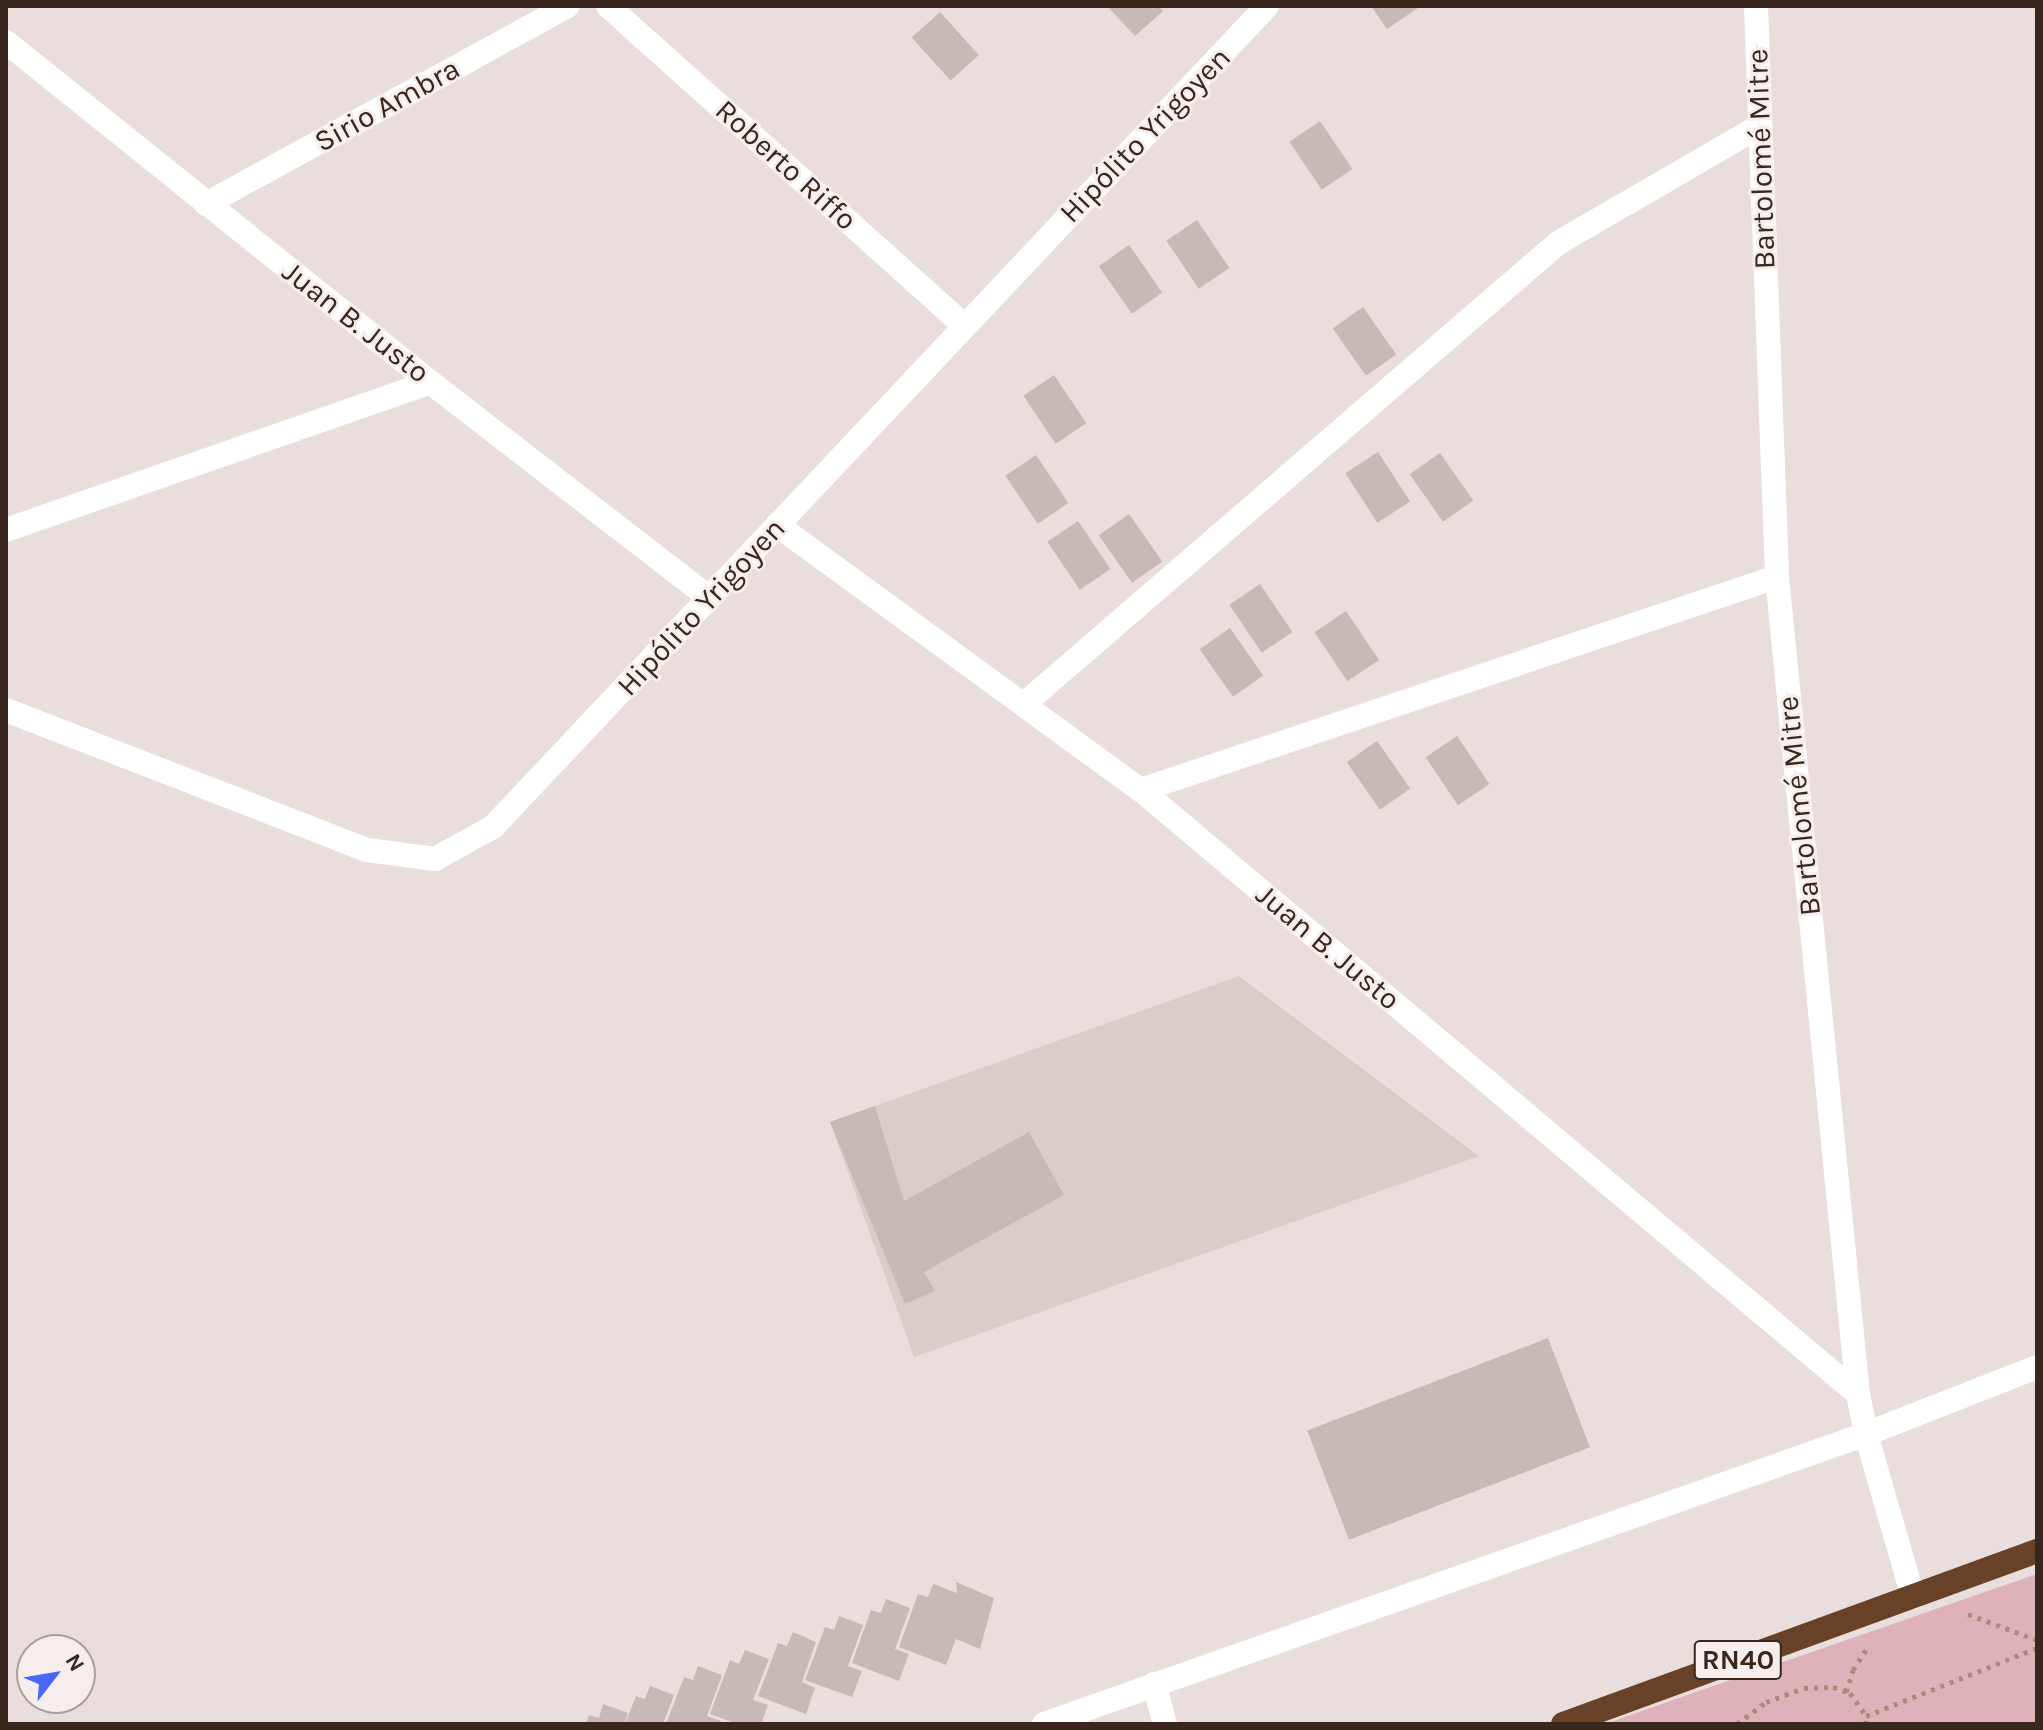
<!DOCTYPE html>
<meta charset="utf-8">
<style>
body{margin:0}
#map{position:relative;width:2043px;height:1730px;overflow:hidden;background:#eadedc;font-family:Karla,sans-serif}
div>[style]{position:absolute}
[style*='--x']{left:calc(var(--x)*1px);top:calc(var(--y)*1px);width:calc(var(--w)*1px);rotate:calc(var(--a)*1deg)}
.built>*{inset:0;background:#d9cdca}
.green>*{inset:0;background:#ddb3b9}
.building>*{inset:0;background:#c7b9b5;transform-origin:0 0}
.path>*{height:5px;margin-top:-2.5px;transform-origin:0;background:repeating-linear-gradient(90deg,#af8a7b 0 4px,transparent 0 10px)}
.street>*{height:24px;margin:-12px;padding:0 12px;transform-origin:12px;border-radius:12px;background:#fff}
.highway>*{height:24px;margin:-12px;padding:0 12px;transform-origin:12px;border-radius:12px;background:#674128}
span{translate:-50% -50%;white-space:nowrap;text-align:center;line-height:1.15;-webkit-text-stroke:6px #f6eeed;paint-order:stroke}
.shield-label span{padding:2px 6px;background:#f6eeed;border:2px solid;border-radius:6px;-webkit-text-stroke-width:0}
.shield-label{font-size:28px;color:#39271e;font-weight:700}
.street-label{font-size:30px;color:#39271e}
.frame{position:absolute;inset:0;border:8px solid #39271e;pointer-events:none}
.north{position:absolute;left:16px;top:1634px;width:80px;height:80px;box-sizing:border-box;background:#f6eeed;border:2px solid #aa9e9a;border-radius:50%;rotate:59deg;font-size:22px;font-weight:700;line-height:32px;text-align:center;color:#39271e}
.north::after{content:'';display:block;margin:auto;width:28px;height:36px;background:#4a65fa;clip-path:polygon(50% 0,100% 100%,50% 72%,0 100%)}
</style>
<div id="map">
<div class="built">
<div style="clip-path:polygon(1239px 976px,1479px 1156px,914px 1357px,830px 1122px)"></div>
</div>
<div class="green">
<div style="clip-path:polygon(2037px 1574px,2037px 1724px,1605px 1724px,1670px 1701px)"></div>
</div>
<div class="building">
<div style="clip-path:polygon(1107px 6px,1158px 6px,1163px 11px,1135px 36px)"></div>
<div style="clip-path:polygon(1371px 6px,1416px 6px,1418px 8px,1387px 29px)"></div>
<div style="left:940px;top:12px;width:58px;height:38px;rotate:48deg"></div>
<div style="left:1320px;top:121px;width:58px;height:37px;rotate:56deg"></div>
<div style="left:1197px;top:220px;width:58px;height:37px;rotate:56deg"></div>
<div style="left:1129px;top:245px;width:58px;height:37px;rotate:55deg"></div>
<div style="left:1363px;top:307px;width:58px;height:37px;rotate:55deg"></div>
<div style="left:1054px;top:375px;width:58px;height:37px;rotate:56deg"></div>
<div style="left:1378px;top:452px;width:59px;height:39px;rotate:57deg"></div>
<div style="left:1440px;top:453px;width:58px;height:37px;rotate:55deg"></div>
<div style="left:1036px;top:455px;width:58px;height:37px;rotate:56deg"></div>
<div style="left:1129px;top:514px;width:58px;height:37px;rotate:55deg"></div>
<div style="left:1078px;top:521px;width:58px;height:37px;rotate:56deg"></div>
<div style="left:1260px;top:584px;width:58px;height:37px;rotate:56deg"></div>
<div style="left:1346px;top:611px;width:59px;height:38px;rotate:56deg"></div>
<div style="left:1230px;top:628px;width:58px;height:37px;rotate:55deg"></div>
<div style="left:1457px;top:736px;width:58px;height:38px;rotate:56deg"></div>
<div style="left:1377px;top:741px;width:58px;height:37px;rotate:55deg"></div>
<div style="clip-path:polygon(875px 1106px,904px 1201px,1029px 1132px,1064px 1195px,924px 1272px,935px 1291px,905px 1304px,830px 1122px)"></div>
<div style="left:1548px;top:1338px;width:117px;height:258px;rotate:69deg"></div>
<div style="clip-path:polygon(956px 1582px,994px 1598px,980px 1649px,956px 1639px,946px 1665px,899px 1647px,918px 1594px,928px 1597px,933px 1584px,957px 1593px)"></div>
<div style="clip-path:polygon(886px 1599px,910px 1608px,895px 1649px,909px 1654px,899px 1681px,852px 1663px,871px 1610px,881px 1613px)"></div>
<div style="clip-path:polygon(839px 1616px,863px 1625px,848px 1666px,862px 1671px,852px 1697px,805px 1680px,825px 1627px,834px 1630px)"></div>
<div style="clip-path:polygon(793px 1632px,816px 1642px,802px 1682px,815px 1688px,806px 1714px,758px 1696px,778px 1643px,787px 1646px)"></div>
<div style="clip-path:polygon(745px 1650px,769px 1659px,753px 1700px,768px 1705px,761px 1724px,738px 1724px,710px 1714px,730px 1660px,739px 1664px)"></div>
<div style="clip-path:polygon(698px 1666px,722px 1675px,707px 1716px,721px 1721px,720px 1724px,666px 1724px,684px 1677px,693px 1680px)"></div>
<div style="clip-path:polygon(650px 1686px,674px 1695px,663px 1724px,625px 1724px,636px 1696px,645px 1699px)"></div>
<div style="clip-path:polygon(603px 1704px,628px 1713px,624px 1724px,586px 1724px,589px 1715px,599px 1718px)"></div>
</div>
<div class="path">
<div style="--x:1968;--y:1614;--w:74;--a:20.6"></div>
<div style="--x:1846;--y:1692;--w:23;--a:-72"></div>
<div style="--x:1853;--y:1670;--w:24;--a:-57"></div>
<div style="--x:1737;--y:1724;--w:36;--a:-37"></div>
<div style="--x:1766;--y:1702;--w:40;--a:-20.2"></div>
<div style="--x:1804;--y:1688;--w:29;--a:-2"></div>
<div style="--x:1833;--y:1687;--w:18;--a:19"></div>
<div style="--x:1850;--y:1693;--w:28;--a:55"></div>
<div style="--x:1866;--y:1724;--w:8;--a:-90"></div>
<div style="--x:1866;--y:1716;--w:184;--a:-21.7"></div>
</div>
<div class="street">
<div style="--x:608;--y:6;--w:478;--a:41.9"></div>
<div style="--x:1756;--y:6;--w:571;--a:87.89"></div>
<div style="--x:1777;--y:577;--w:821;--a:84.34"></div>
<div style="--x:1858;--y:1394;--w:41;--a:78.7"></div>
<div style="--x:1866;--y:1434;--w:170;--a:73.9"></div>
<div style="--x:6;--y:42;--w:543;--a:38.73"></div>
<div style="--x:430;--y:382;--w:353;--a:37.7"></div>
<div style="--x:206;--y:204;--w:412;--a:-28.7"></div>
<div style="--x:777;--y:525;--w:450;--a:36.1"></div>
<div style="--x:1141;--y:790;--w:937;--a:40.11"></div>
<div style="--x:6;--y:530;--w:449;--a:-19.2"></div>
<div style="--x:1024;--y:704;--w:705;--a:-40.8"></div>
<div style="--x:1558;--y:243;--w:231;--a:-30.1"></div>
<div style="--x:6;--y:710;--w:387;--a:21.2"></div>
<div style="--x:367;--y:850;--w:69;--a:7.5"></div>
<div style="--x:435;--y:859;--w:66;--a:-28.9"></div>
<div style="--x:493;--y:827;--w:1128;--a:-46.69"></div>
<div style="--x:1141;--y:790;--w:671;--a:-18.52"></div>
<div style="--x:1154;--y:1684;--w:41;--a:74.6"></div>
<div style="--x:1044;--y:1724;--w:872;--a:-19.43"></div>
<div style="--x:1866;--y:1434;--w:184;--a:-21.4"></div>
</div>
<div class="highway">
<div style="--x:1563;--y:1724;--w:505;--a:-20.05"></div>
</div>
<div class="shield-label">
<span style="left:1738px;top:1660px">RN40</span>
</div>
<div class="street-label">
<span style="left:387px;top:105px;rotate:-29deg">Sirio Ambra</span>
<span style="left:1145px;top:135px;rotate:-46deg">Hipólito Yrigoyen</span>
<span style="left:1761px;top:159px;rotate:-92deg">Bartolomé Mitre</span>
<span style="left:786px;top:165px;rotate:42deg">Roberto Riffo</span>
<span style="left:356px;top:322px;rotate:38deg">Juan B. Justo</span>
<span style="left:701px;top:607px;rotate:-47deg">Hipólito Yrigoyen</span>
<span style="left:1799px;top:806px;rotate:-96deg">Bartolomé Mitre</span>
<span style="left:1328px;top:947px;rotate:40deg">Juan B. Justo</span>
</div>
<div class="frame"></div>
<div class="north">N</div>
</div>
